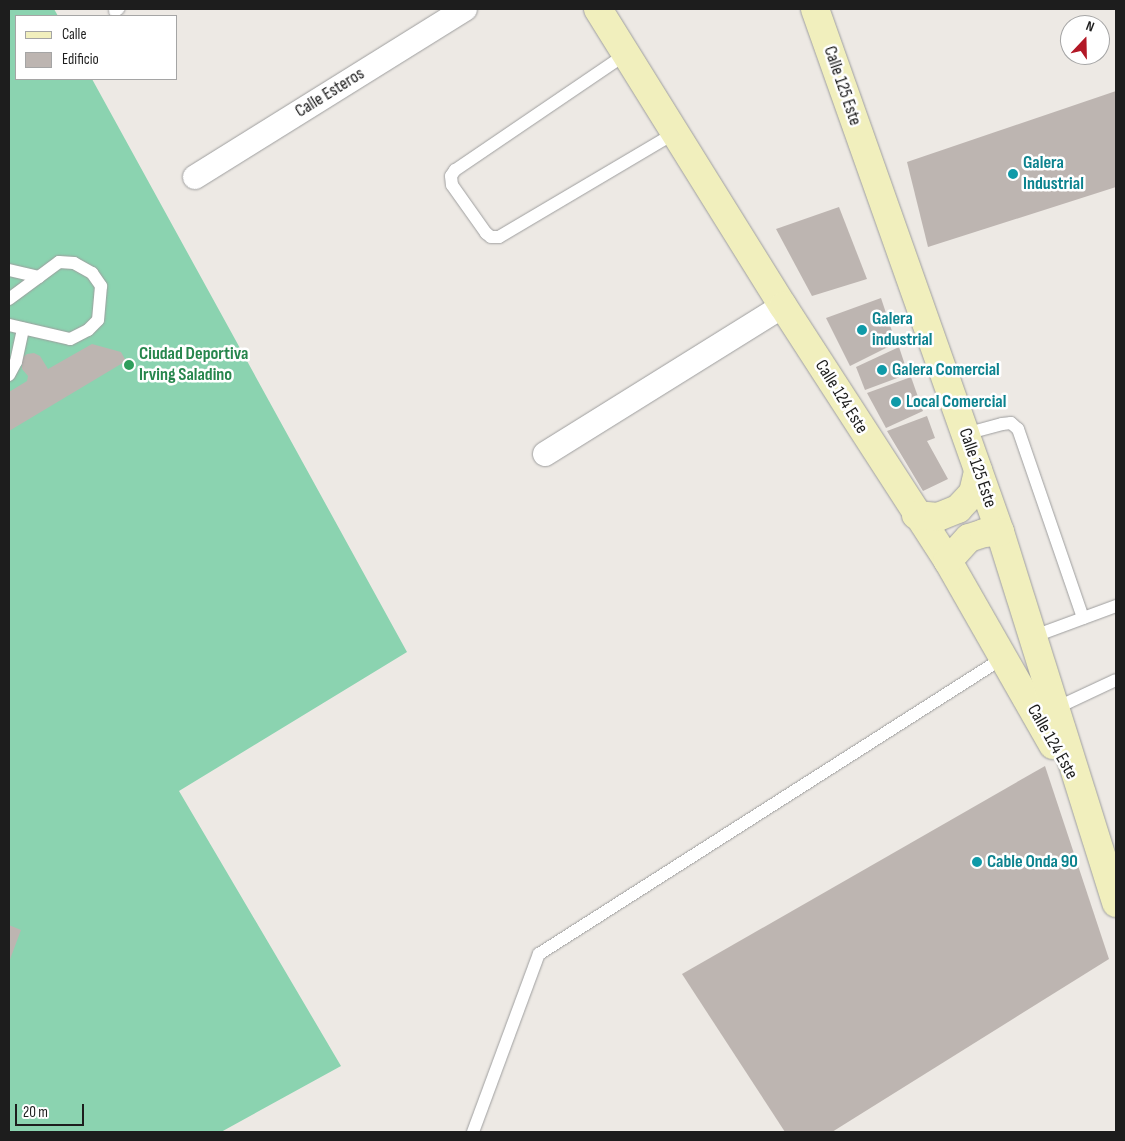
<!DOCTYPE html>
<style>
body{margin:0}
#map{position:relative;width:1125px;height:1141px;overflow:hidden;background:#ede9e4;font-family:"Sofia Sans Condensed",sans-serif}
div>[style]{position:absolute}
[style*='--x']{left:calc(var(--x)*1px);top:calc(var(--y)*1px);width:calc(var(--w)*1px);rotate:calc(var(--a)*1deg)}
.pitch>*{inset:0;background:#8bd3b0}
.building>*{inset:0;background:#bdb5b1}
.roads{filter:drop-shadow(0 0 1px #9e9e9e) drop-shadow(0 0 1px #9e9e9e)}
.lane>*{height:12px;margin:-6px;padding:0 6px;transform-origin:6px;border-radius:6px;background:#fff}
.street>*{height:24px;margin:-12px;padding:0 12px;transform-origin:12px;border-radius:12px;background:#fff}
.secondary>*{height:28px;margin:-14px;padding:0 14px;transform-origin:14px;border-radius:14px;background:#f1efbd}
.dots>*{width:14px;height:14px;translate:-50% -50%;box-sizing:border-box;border:2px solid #fff;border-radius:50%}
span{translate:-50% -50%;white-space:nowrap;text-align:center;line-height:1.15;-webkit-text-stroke:5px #fff;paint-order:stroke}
.street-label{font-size:18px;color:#1d1d1d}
.culture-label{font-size:18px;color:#0d838f;font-weight:700}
.left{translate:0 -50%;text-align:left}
.leisure-label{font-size:18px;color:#27864d;font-weight:700}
.frame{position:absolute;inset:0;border:10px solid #1d1d1d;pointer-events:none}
.legend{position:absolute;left:15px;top:15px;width:162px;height:65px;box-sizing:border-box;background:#fff;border:1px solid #a5a5a5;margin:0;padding:6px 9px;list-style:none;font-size:15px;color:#1d1d1d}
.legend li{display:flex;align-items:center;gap:10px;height:25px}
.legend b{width:25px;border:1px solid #a5a5a5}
.north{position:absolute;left:1060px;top:15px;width:50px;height:50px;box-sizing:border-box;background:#fff;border:1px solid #a5a5a5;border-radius:50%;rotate:21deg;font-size:14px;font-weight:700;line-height:20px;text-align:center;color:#1d1d1d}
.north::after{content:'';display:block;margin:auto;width:18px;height:22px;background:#b21826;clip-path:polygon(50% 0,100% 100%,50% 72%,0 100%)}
.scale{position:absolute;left:15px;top:1104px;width:69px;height:22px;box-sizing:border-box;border:2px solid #1d1d1d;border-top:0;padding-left:6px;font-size:15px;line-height:18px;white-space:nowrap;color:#1d1d1d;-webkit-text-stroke:4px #fff;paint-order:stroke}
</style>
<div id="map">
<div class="pitch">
<div style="clip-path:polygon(9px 9px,54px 9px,58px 16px,16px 16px,16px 79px,92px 79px,407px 652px,179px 791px,341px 1066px,221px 1132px,9px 1132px)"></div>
</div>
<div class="building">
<div style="clip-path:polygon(1116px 91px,1116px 187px,928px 247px,907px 162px)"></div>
<div style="clip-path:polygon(839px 207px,867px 279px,812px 296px,776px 229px)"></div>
<div style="clip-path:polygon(881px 298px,896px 343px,850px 366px,826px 318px)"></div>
<div style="clip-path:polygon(92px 344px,121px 352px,126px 361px,9px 431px,9px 392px,27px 381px,28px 376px,22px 369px,22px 358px,27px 354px,34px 353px,40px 356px,48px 369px)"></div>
<div style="clip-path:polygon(899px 347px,908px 374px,865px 390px,856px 367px)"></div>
<div style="clip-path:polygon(911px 377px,923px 411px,886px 428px,867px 393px)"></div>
<div style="clip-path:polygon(927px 416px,935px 438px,927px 441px,948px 479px,923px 491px,887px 431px)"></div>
<div style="clip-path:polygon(1045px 766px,1109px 959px,832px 1132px,785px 1132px,682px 974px)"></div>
<div style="clip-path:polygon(9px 925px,21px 930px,9px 962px)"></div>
</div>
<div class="roads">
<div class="lane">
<div style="--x:115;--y:11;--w:4;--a:-34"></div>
<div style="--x:626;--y:54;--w:207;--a:145.8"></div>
<div style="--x:455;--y:170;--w:7;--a:124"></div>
<div style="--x:451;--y:176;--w:9;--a:84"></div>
<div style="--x:452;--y:185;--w:59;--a:54.7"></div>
<div style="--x:486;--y:233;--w:6;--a:39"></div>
<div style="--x:491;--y:237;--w:8;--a:0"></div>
<div style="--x:499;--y:237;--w:204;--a:-30.6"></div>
<div style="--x:9;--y:270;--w:31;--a:13"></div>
<div style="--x:9;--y:299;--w:62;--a:-36.5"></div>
<div style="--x:59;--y:262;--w:15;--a:4"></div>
<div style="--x:74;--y:263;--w:21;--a:29"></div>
<div style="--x:92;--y:273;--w:16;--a:55"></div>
<div style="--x:101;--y:286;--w:34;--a:95"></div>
<div style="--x:98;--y:320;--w:14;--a:135"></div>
<div style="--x:88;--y:330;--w:20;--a:153"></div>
<div style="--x:70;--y:339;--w:63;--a:-167.1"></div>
<div style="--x:9;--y:375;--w:15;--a:-62"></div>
<div style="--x:16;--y:362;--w:34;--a:-78"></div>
<div style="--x:965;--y:434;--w:38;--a:-15"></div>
<div style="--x:1002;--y:424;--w:9;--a:-6"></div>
<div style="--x:1011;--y:423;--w:9;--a:41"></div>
<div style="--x:1018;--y:429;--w:200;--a:71"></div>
<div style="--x:1032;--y:637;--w:90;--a:-20.3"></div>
<div style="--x:1054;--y:709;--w:68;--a:-25.1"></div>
<div style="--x:473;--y:1132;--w:190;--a:-69.7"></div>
<div style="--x:539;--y:954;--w:550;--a:-32.54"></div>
</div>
<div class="street">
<div style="--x:195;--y:177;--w:318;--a:-31.9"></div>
<div style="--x:545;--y:454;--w:280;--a:-31.9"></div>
</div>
<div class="secondary">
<div style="--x:598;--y:9;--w:350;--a:58.1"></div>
<div style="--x:783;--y:306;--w:304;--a:57.1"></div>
<div style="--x:948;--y:561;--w:212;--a:60.3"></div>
<div style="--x:815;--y:9;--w:555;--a:70.52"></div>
<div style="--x:1000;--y:532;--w:389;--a:72.6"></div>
<div style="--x:916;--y:515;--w:22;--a:5"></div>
<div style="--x:938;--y:517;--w:22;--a:-22"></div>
<div style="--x:958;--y:509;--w:22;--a:-47"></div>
<div style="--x:973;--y:493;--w:23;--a:-77"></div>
<div style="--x:948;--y:561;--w:31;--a:-48"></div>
<div style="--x:969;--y:538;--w:16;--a:-18"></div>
<div style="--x:984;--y:533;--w:16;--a:-4"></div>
</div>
</div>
<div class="dots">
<div style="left:1013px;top:174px;background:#0f9aa8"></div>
<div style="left:862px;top:330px;background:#0f9aa8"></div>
<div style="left:129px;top:365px;background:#2e9e5b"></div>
<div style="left:882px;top:370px;background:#0f9aa8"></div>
<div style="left:896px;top:402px;background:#0f9aa8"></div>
<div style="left:977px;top:862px;background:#0f9aa8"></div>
</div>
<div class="street-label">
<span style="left:842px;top:86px;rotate:71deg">Calle 125 Este</span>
<span style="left:330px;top:93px;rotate:-32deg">Calle Esteros</span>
<span style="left:841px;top:397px;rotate:58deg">Calle 124 Este</span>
<span style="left:977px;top:468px;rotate:71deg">Calle 125 Este</span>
<span style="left:1052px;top:742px;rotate:60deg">Calle 124 Este</span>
</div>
<div class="culture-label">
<span class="left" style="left:1023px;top:174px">Galera<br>Industrial</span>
<span class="left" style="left:872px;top:330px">Galera<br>industrial</span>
<span class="left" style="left:892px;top:370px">Galera Comercial</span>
<span class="left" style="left:906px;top:402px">Local Comercial</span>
<span class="left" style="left:987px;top:862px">Cable Onda 90</span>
</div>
<div class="leisure-label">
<span class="left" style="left:139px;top:365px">Ciudad Deportiva<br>Irving Saladino</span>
</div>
<div class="frame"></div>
<ul class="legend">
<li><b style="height:6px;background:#f1efbd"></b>Calle</li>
<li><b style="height:14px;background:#bdb5b1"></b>Edificio</li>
</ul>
<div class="north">N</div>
<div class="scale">20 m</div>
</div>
